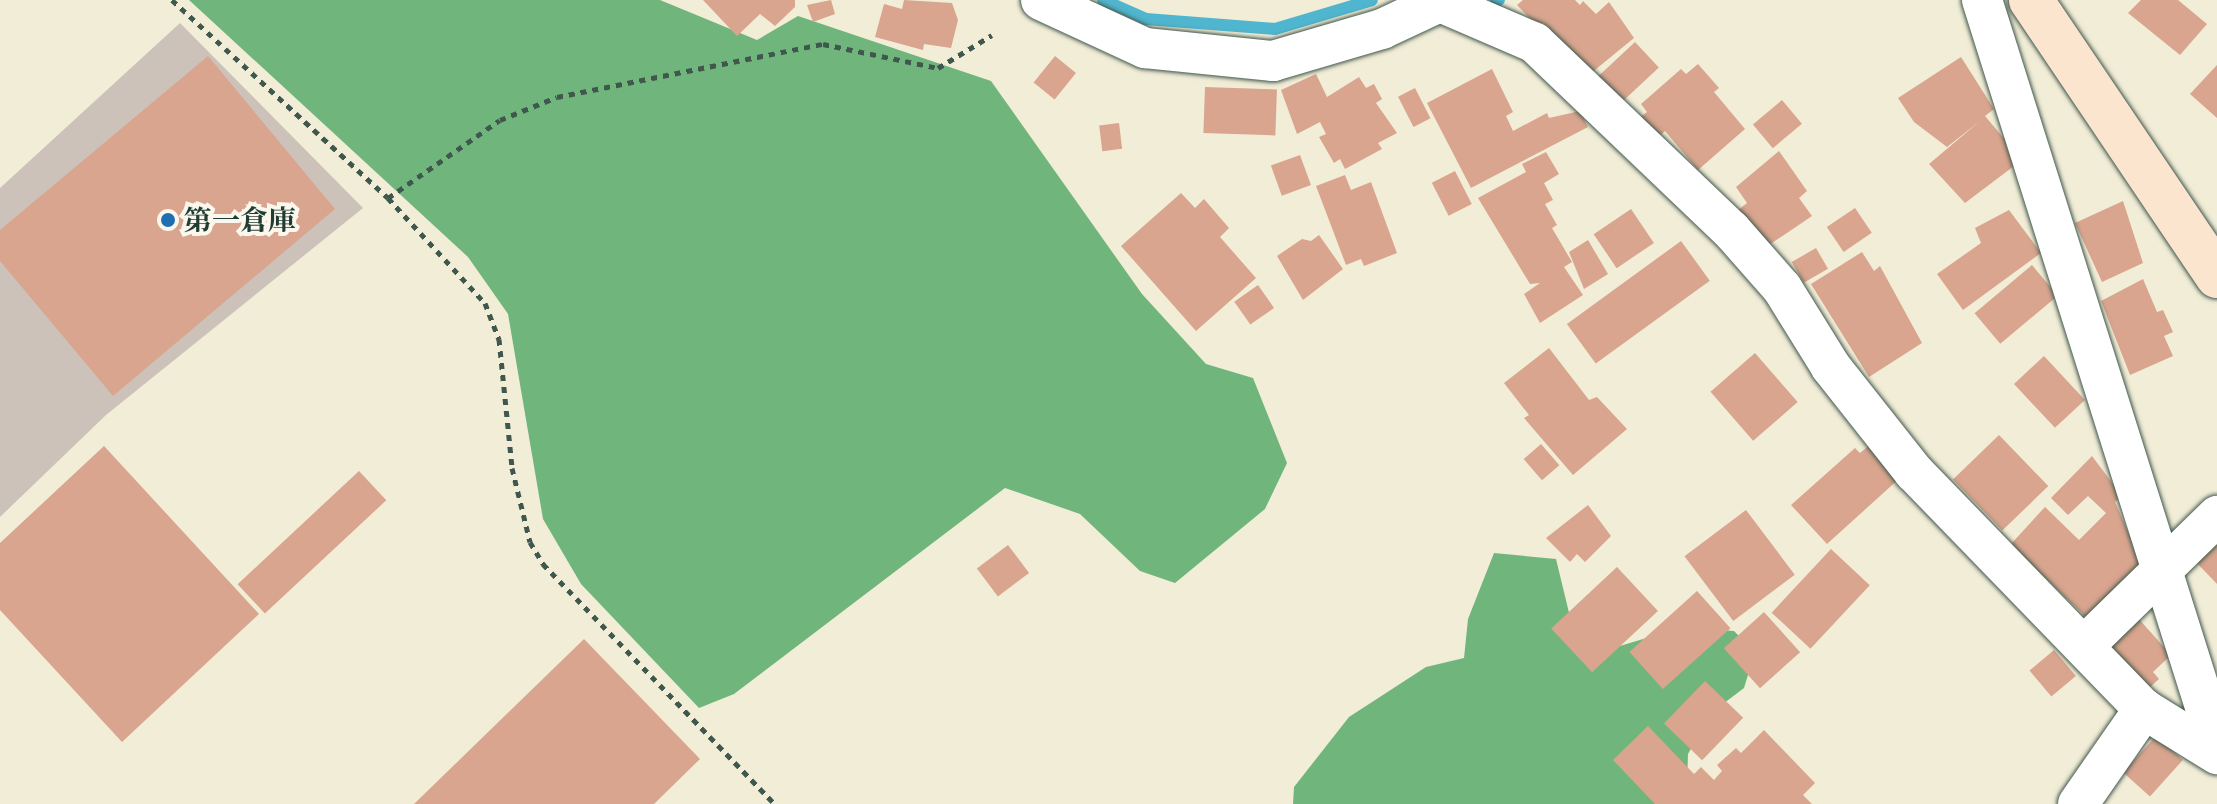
<!DOCTYPE html>
<meta charset="utf-8">
<style>
body{margin:0}
#map{position:relative;width:2217px;height:804px;overflow:hidden;background:#f2edd7;font-family:"EB Garamond","Noto Serif JP",serif}
div>[style]{position:absolute}
[style*='--x']{left:calc(var(--x)*1px);top:calc(var(--y)*1px);width:calc(var(--w)*1px);rotate:calc(var(--a)*1deg)}
.industrial>*{inset:0;background:#ccc2b9}
.forest>*{inset:0;background:#70b67c}
.stream>*{height:12px;margin:-6px;padding:0 6px;transform-origin:6px;border-radius:6px;background:#50b5ce}
.building>*{inset:0;background:#d9a58e;transform-origin:0 0}
.path>*{height:5px;margin-top:-2.5px;transform-origin:0;background:repeating-linear-gradient(90deg,#3f574c 0 6px,transparent 0 12px)}
.roads{filter:drop-shadow(0 0 2px #3f574c) drop-shadow(0 0 2px #3f574c)}
.street>*{height:40px;margin:-20px;padding:0 20px;transform-origin:20px;border-radius:20px;background:#fff}
.secondary>*{height:44px;margin:-22px;padding:0 22px;transform-origin:22px;border-radius:22px;background:#fce5cf}
.dots>*{width:22px;height:22px;translate:-50% -50%;box-sizing:border-box;border:4px solid #fbf7ec;border-radius:50%}
span{translate:-50% -50%;white-space:nowrap;text-align:center;line-height:1.15;-webkit-text-stroke:8px #fbf7ec;paint-order:stroke}
.poi-label{font-size:28px;color:#1f3d34;font-weight:700}
.left{translate:0 -50%;text-align:left}
</style>
<div id="map">
<div class="industrial">
<div style="clip-path:polygon(180px 23px,363px 208px,106px 415px,0 517px,0 188px)"></div>
</div>
<div class="forest">
<div style="clip-path:polygon(129px 0,660px 0,757px 40px,798px 16px,991px 81px,1142px 294px,1206px 364px,1253px 378px,1287px 463px,1265px 509px,1175px 583px,1140px 571px,1080px 514px,1005px 488px,734px 694px,699px 708px,581px 584px,543px 519px,508px 314px,468px 257px,189px 0)"></div>
<div style="clip-path:polygon(1494px 553px,1556px 559px,1580px 658px,1683px 627px,1734px 631px,1755px 652px,1744px 688px,1711px 713px,1688px 754px,1687px 785px,1672px 804px,1293px 804px,1294px 787px,1349px 717px,1426px 667px,1464px 658px,1468px 619px)"></div>
</div>
<div class="stream">
<div style="--x:1103;--y:0;--w:47;--a:23.8"></div>
<div style="--x:1146;--y:19;--w:129;--a:4.4"></div>
<div style="--x:1275;--y:29;--w:101;--a:-16.6"></div>
<div style="--x:1496;--y:1;--w:3;--a:-18"></div>
</div>
<div class="building">
<div style="clip-path:polygon(703px 0,795px 0,795px 7px,775px 26px,760px 14px,737px 36px)"></div>
<div style="clip-path:polygon(831px 0,835px 14px,813px 22px,807px 5px)"></div>
<div style="clip-path:polygon(904px 0,952px 3px,958px 20px,951px 48px,924px 44px,923px 50px,875px 37px,884px 4px,902px 9px)"></div>
<div style="clip-path:polygon(1523px 0,1575px 0,1580px 5px,1583px 1px,1596px 14px,1609px 2px,1634px 38px,1590px 74px,1543px 23px,1538px 27px,1517px 5px)"></div>
<div style="clip-path:polygon(2141px 0,2178px 0,2207px 24px,2180px 55px,2128px 13px)"></div>
<div style="left:1635px;top:42px;width:35px;height:52px;rotate:47deg"></div>
<div style="clip-path:polygon(208px 56px,335px 209px,113px 396px,0 261px,0 230px)"></div>
<div style="left:1055px;top:56px;width:27px;height:34px;rotate:39deg"></div>
<div style="clip-path:polygon(1961px 57px,1994px 109px,1985px 116px,2012px 148px,2018px 163px,1965px 203px,1929px 164px,1980px 121px,1947px 147px,1914px 122px,1898px 98px)"></div>
<div style="clip-path:polygon(1698px 64px,1719px 88px,1714px 92px,1745px 129px,1698px 170px,1665px 131px,1656px 139px,1638px 119px,1647px 112px,1641px 104px,1681px 69px,1686px 74px)"></div>
<div style="clip-path:polygon(2217px 65px,2217px 118px,2190px 94px)"></div>
<div style="clip-path:polygon(1492px 69px,1513px 112px,1506px 116px,1513px 131px,1547px 113px,1549px 118px,1580px 111px,1588px 127px,1471px 188px,1427px 103px)"></div>
<div style="clip-path:polygon(1316px 74px,1327px 97px,1359px 77px,1366px 88px,1374px 84px,1382px 99px,1376px 103px,1397px 133px,1378px 143px,1382px 149px,1345px 169px,1340px 159px,1334px 163px,1319px 137px,1326px 134px,1320px 122px,1297px 134px,1281px 90px)"></div>
<div style="left:1205px;top:87px;width:72px;height:46px;rotate:2deg"></div>
<div style="left:1415px;top:88px;width:34px;height:19px;rotate:63deg"></div>
<div style="left:1782px;top:100px;width:31px;height:38px;rotate:50deg"></div>
<div style="left:1119px;top:123px;width:26px;height:20px;rotate:83deg"></div>
<div style="clip-path:polygon(1779px 151px,1807px 191px,1799px 198px,1812px 216px,1763px 249px,1737px 211px,1747px 203px,1736px 187px)"></div>
<div style="clip-path:polygon(1546px 152px,1559px 174px,1544px 183px,1553px 200px,1545px 204px,1557px 225px,1552px 228px,1572px 262px,1564px 267px,1583px 295px,1540px 323px,1524px 294px,1540px 283px,1530px 284px,1478px 198px,1526px 172px,1522px 164px)"></div>
<div style="left:1300px;top:155px;width:32px;height:31px;rotate:70deg"></div>
<div style="left:1455px;top:171px;width:37px;height:26px;rotate:63deg"></div>
<div style="clip-path:polygon(1345px 175px,1351px 190px,1371px 182px,1397px 253px,1364px 266px,1361px 259px,1346px 265px,1316px 186px)"></div>
<div style="clip-path:polygon(1181px 193px,1195px 208px,1204px 199px,1229px 228px,1220px 237px,1256px 278px,1196px 331px,1121px 246px)"></div>
<div style="clip-path:polygon(2123px 201px,2143px 263px,2102px 282px,2075px 223px)"></div>
<div style="left:1855px;top:208px;width:30px;height:34px;rotate:56deg"></div>
<div style="left:1631px;top:209px;width:41px;height:45px;rotate:56deg"></div>
<div style="clip-path:polygon(2009px 210px,2041px 253px,1963px 310px,1937px 274px,1981px 243px,1975px 228px)"></div>
<div style="clip-path:polygon(1319px 235px,1343px 269px,1303px 300px,1277px 256px,1302px 239px,1311px 241px)"></div>
<div style="clip-path:polygon(1588px 240px,1608px 274px,1584px 289px,1569px 252px)"></div>
<div style="left:1681px;top:241px;width:49px;height:141px;rotate:54deg"></div>
<div style="left:1816px;top:248px;width:24px;height:28px;rotate:60deg"></div>
<div style="clip-path:polygon(1862px 252px,1874px 271px,1880px 266px,1922px 343px,1869px 377px,1811px 284px)"></div>
<div style="left:2032px;top:265px;width:40px;height:75px;rotate:50deg"></div>
<div style="clip-path:polygon(2143px 279px,2157px 312px,2163px 310px,2173px 332px,2164px 336px,2173px 356px,2130px 375px,2101px 301px)"></div>
<div style="left:1258px;top:285px;width:28px;height:29px;rotate:55deg"></div>
<div style="clip-path:polygon(1549px 348px,1589px 400px,1597px 397px,1627px 429px,1573px 475px,1524px 418px,1529px 415px,1504px 383px)"></div>
<div style="left:1755px;top:353px;width:65px;height:59px;rotate:49deg"></div>
<div style="left:2044px;top:356px;width:60px;height:41px;rotate:47deg"></div>
<div style="left:1999px;top:435px;width:71px;height:64px;rotate:46deg"></div>
<div style="clip-path:polygon(1872px 443px,1901px 477px,1827px 544px,1791px 505px,1855px 448px,1860px 453px)"></div>
<div style="left:1541px;top:444px;width:28px;height:23px;rotate:49deg"></div>
<div style="clip-path:polygon(104px 446px,259px 614px,122px 742px,0 610px,0 543px)"></div>
<div style="clip-path:polygon(2092px 456px,2122px 496px,2115px 502px,2143px 566px,2086px 617px,2010px 545px,2045px 507px,2079px 540px,2106px 513px,2088px 496px,2068px 515px,2051px 498px)"></div>
<div style="left:359px;top:471px;width:40px;height:166px;rotate:47deg"></div>
<div style="clip-path:polygon(1588px 505px,1611px 536px,1585px 562px,1577px 554px,1570px 562px,1546px 538px)"></div>
<div style="left:1746px;top:510px;width:81px;height:77px;rotate:53deg"></div>
<div style="clip-path:polygon(2217px 533px,2217px 584px,2192px 558px)"></div>
<div style="left:1008px;top:545px;width:35px;height:39px;rotate:53deg"></div>
<div style="left:1831px;top:549px;width:53px;height:87px;rotate:43deg"></div>
<div style="left:1617px;top:567px;width:60px;height:90px;rotate:47deg"></div>
<div style="left:1697px;top:591px;width:50px;height:91px;rotate:48deg"></div>
<div style="left:1764px;top:612px;width:54px;height:54px;rotate:48deg"></div>
<div style="clip-path:polygon(2138px 618px,2171px 655px,2153px 672px,2159px 679px,2149px 688px,2109px 643px)"></div>
<div style="clip-path:polygon(584px 639px,700px 759px,654px 804px,414px 804px)"></div>
<div style="left:2054px;top:650px;width:34px;height:32px;rotate:50deg"></div>
<div style="left:1705px;top:681px;width:53px;height:59px;rotate:44deg"></div>
<div style="clip-path:polygon(1648px 726px,1694px 774px,1701px 767px,1714px 780px,1722px 771px,1717px 765px,1736px 748px,1741px 753px,1764px 730px,1815px 783px,1803px 795px,1812px 804px,1655px 804px,1613px 760px)"></div>
<div style="left:2156px;top:736px;width:36px;height:49px;rotate:42deg"></div>
</div>
<div class="path">
<div style="--x:172;--y:0;--w:293;--a:42.5"></div>
<div style="--x:388;--y:198;--w:143;--a:47.3"></div>
<div style="--x:485;--y:303;--w:39;--a:69"></div>
<div style="--x:499;--y:339;--w:130;--a:84.2"></div>
<div style="--x:512;--y:468;--w:76;--a:76.3"></div>
<div style="--x:530;--y:542;--w:26;--a:59"></div>
<div style="--x:543;--y:564;--w:334;--a:46"></div>
<div style="--x:388;--y:198;--w:136;--a:-34.9"></div>
<div style="--x:500;--y:120;--w:61;--a:-22"></div>
<div style="--x:557;--y:97;--w:271;--a:-11.3"></div>
<div style="--x:823;--y:44;--w:117;--a:11.8"></div>
<div style="--x:938;--y:68;--w:63;--a:-31.4"></div>
</div>
<div class="roads">
<div class="street">
<div style="--x:1041;--y:0;--w:115;--a:24.8"></div>
<div style="--x:1145;--y:48;--w:129;--a:5.8"></div>
<div style="--x:1273;--y:61;--w:114;--a:-16.4"></div>
<div style="--x:1382;--y:29;--w:68;--a:-25.1"></div>
<div style="--x:1982;--y:0;--w:781;--a:72.49"></div>
<div style="--x:1440;--y:2;--w:103;--a:23.3"></div>
<div style="--x:1535;--y:43;--w:271;--a:43.7"></div>
<div style="--x:1731;--y:230;--w:77;--a:48.7"></div>
<div style="--x:1782;--y:288;--w:93;--a:58.2"></div>
<div style="--x:1831;--y:367;--w:134;--a:51.7"></div>
<div style="--x:1914;--y:472;--w:330;--a:45.9"></div>
<div style="--x:2144;--y:709;--w:86;--a:31.7"></div>
<div style="--x:2085;--y:645;--w:185;--a:-44.3"></div>
<div style="--x:2078;--y:804;--w:116;--a:-55.2"></div>
</div>
<div class="secondary">
<div style="--x:2031;--y:0;--w:333;--a:56"></div>
</div>
</div>
<div class="dots">
<div style="left:168px;top:220px;background:#1f6fb2"></div>
</div>
<div class="poi-label">
<span class="left" style="left:184px;top:220px">第一倉庫</span>
</div>
</div>
